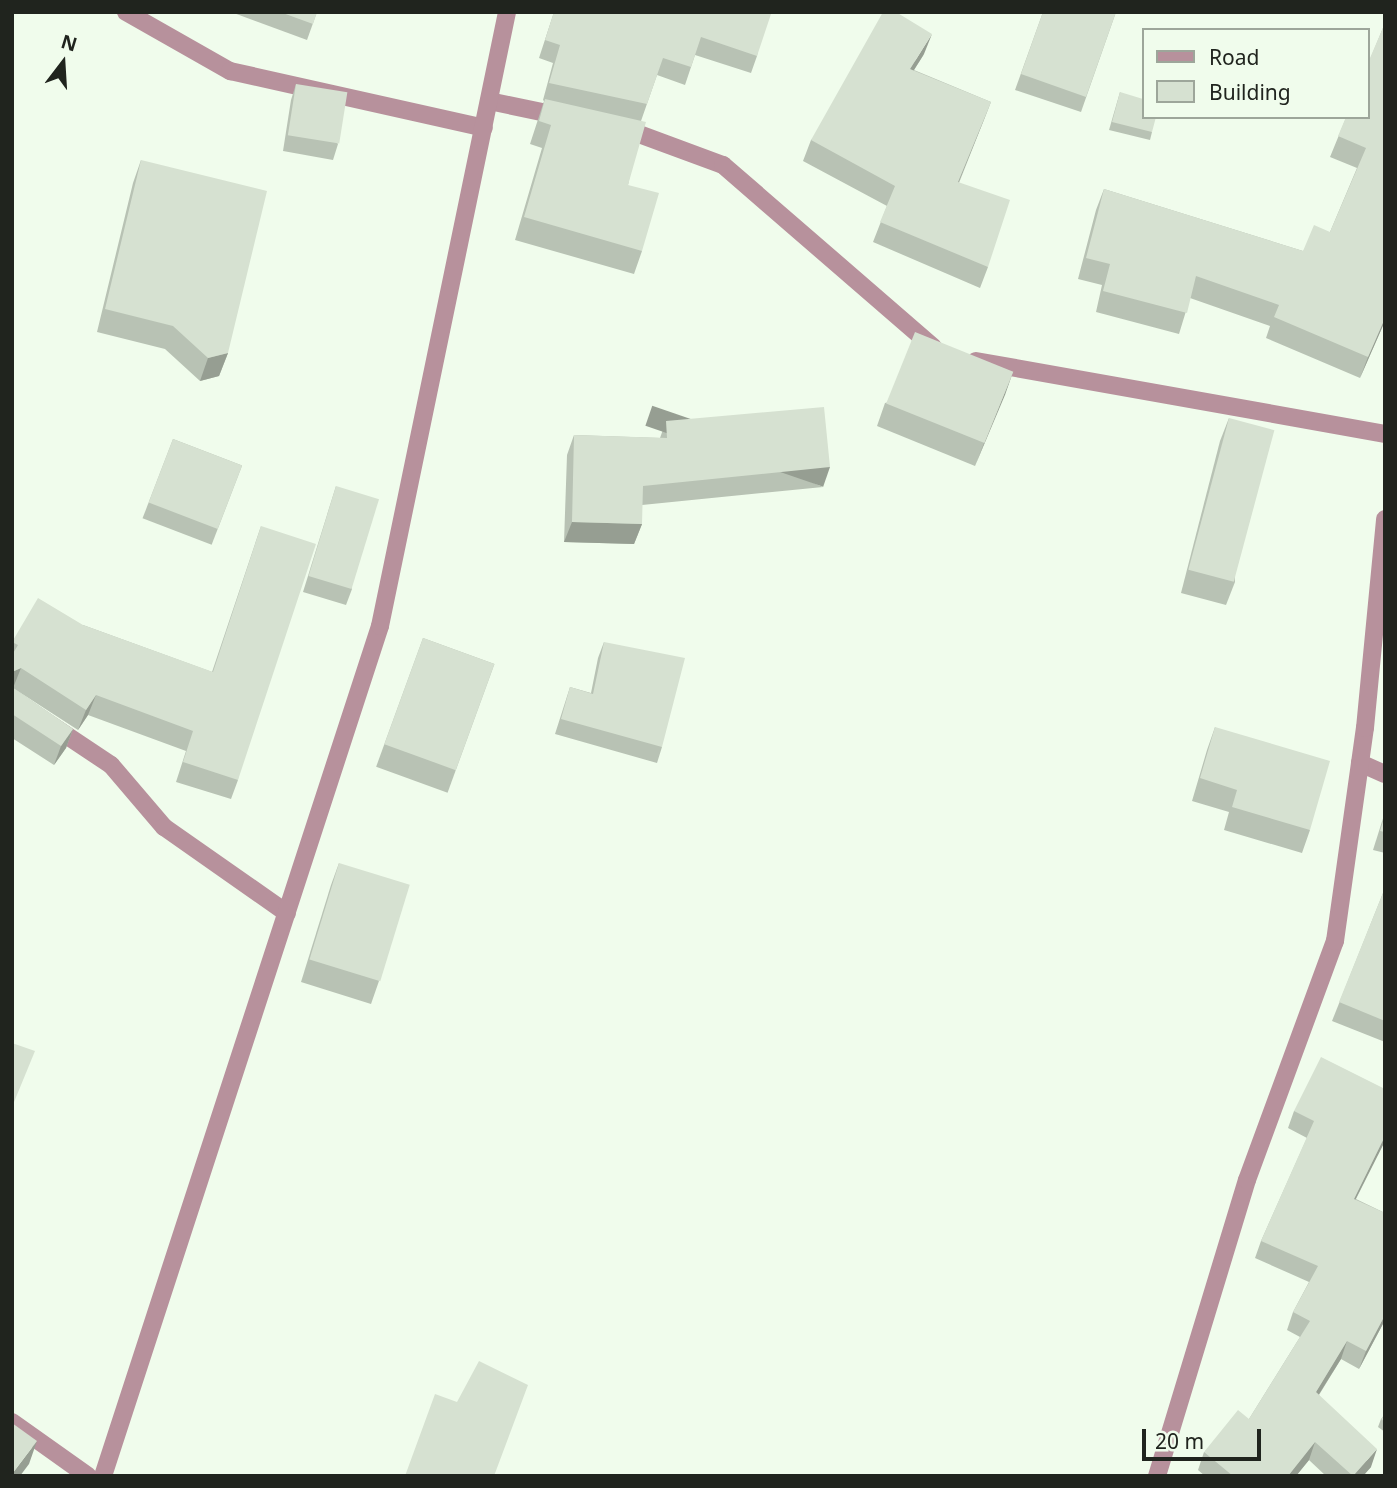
<!DOCTYPE html>
<style>
body{margin:0}
#map{position:relative;width:1397px;height:1488px;overflow:hidden;background:#f0fcec;font-family:"Noto Sans",sans-serif}
div>[style]{position:absolute}
[style*='--x']{left:calc(var(--x)*1px);top:calc(var(--y)*1px);width:calc(var(--w)*1px);rotate:calc(var(--a)*1deg)}
.street>*{height:18px;margin:-9px;padding:0 9px;transform-origin:9px;border-radius:9px;background:#b7919c}
.wall>*{inset:0;background:#b8c2b4;transform-origin:0 0}
.shaded-wall>*{inset:0;background:#969e92;transform-origin:0 0}
.building>*{inset:0;background:#d6e1d1;transform-origin:0 0}
span{translate:-50% -50%;white-space:nowrap;text-align:center;line-height:1.15;-webkit-text-stroke:5px #f0fcec;paint-order:stroke}
.frame{position:absolute;inset:0;border:14px solid #20241e;pointer-events:none}
.legend{position:absolute;left:1142px;top:28px;width:228px;height:91px;box-sizing:border-box;background:#f0fcec;border:2px solid #9da69a;margin:0;padding:9px 12px;list-style:none;font-size:21px;color:#20241e}
.legend li{display:flex;align-items:center;gap:14px;height:35px}
.legend b{width:35px;border:2px solid #9da69a}
.north{position:absolute;left:28px;top:28px;width:70px;height:70px;-webkit-text-stroke:5px #f0fcec;paint-order:stroke;rotate:17deg;font-size:19px;font-weight:700;line-height:28px;text-align:center;color:#20241e}
.north::after{content:'';display:block;margin:auto;width:24px;height:32px;background:#20241e;clip-path:polygon(50% 0,100% 100%,50% 72%,0 100%)}
.scale{position:absolute;left:1142px;top:1429px;width:119px;height:32px;box-sizing:border-box;border:4px solid #20241e;border-top:0;padding-left:9px;font-size:21px;line-height:24px;white-space:nowrap;color:#20241e;-webkit-text-stroke:5px #f0fcec;paint-order:stroke}
</style>
<div id="map">
<div class="street">
<div style="--x:126;--y:12;--w:120;--a:29.6"></div>
<div style="--x:230;--y:71;--w:260;--a:12.6"></div>
<div style="--x:489;--y:101;--w:74;--a:11.8"></div>
<div style="--x:620;--y:127;--w:110;--a:20.3"></div>
<div style="--x:723;--y:165;--w:278;--a:40.9"></div>
<div style="--x:976;--y:361;--w:415;--a:10.1"></div>
<div style="--x:12;--y:699;--w:119;--a:33.7"></div>
<div style="--x:111;--y:765;--w:82;--a:49.5"></div>
<div style="--x:164;--y:827;--w:150;--a:35"></div>
<div style="--x:1360;--y:763;--w:27;--a:24"></div>
<div style="--x:12;--y:1422;--w:93;--a:35.4"></div>
<div style="--x:103;--y:1476;--w:894;--a:-71.95"></div>
<div style="--x:380;--y:626;--w:627;--a:-78.31"></div>
<div style="--x:1157;--y:1476;--w:309;--a:-73.1"></div>
<div style="--x:1247;--y:1180;--w:255;--a:-69.8"></div>
<div style="--x:1335;--y:941;--w:215;--a:-82"></div>
<div style="--x:1365;--y:728;--w:210;--a:-84.5"></div>
</div>
<div class="wall">
<div style="clip-path:polygon(231px 12px,317px 12px,307px 40px)"></div>
<div style="clip-path:polygon(554px 12px,765px 12px,757px 56px,751px 73px,695px 55px,685px 85px,657px 75px,641px 121px,628px 185px,642px 251px,634px 274px,515px 240px,542px 148px,530px 144px,544px 101px,543px 100px,553px 63px,539px 58px)"></div>
<div style="clip-path:polygon(1043px 12px,1116px 12px,1081px 112px,1015px 90px)"></div>
<div style="clip-path:polygon(1385px 23px,1385px 321px,1360px 378px,1266px 338px,1270px 326px,1190px 298px,1179px 334px,1096px 312px,1102px 285px,1078px 279px,1096px 210px,1104px 189px,1303px 251px,1330px 232px,1357px 168px,1330px 157px)"></div>
<div style="clip-path:polygon(924px 54px,914px 70px,991px 102px,959px 183px,988px 267px,980px 288px,873px 242px,887px 206px,803px 161px,811px 140px)"></div>
<div style="clip-path:polygon(296px 84px,338px 144px,333px 160px,283px 151px,291px 100px)"></div>
<div style="clip-path:polygon(1120px 92px,1152px 132px,1150px 140px,1109px 130px)"></div>
<div style="clip-path:polygon(141px 160px,228px 353px,219px 376px,200px 381px,165px 349px,97px 332px,133px 183px)"></div>
<div style="clip-path:polygon(1013px 372px,975px 466px,877px 426px,885px 403px)"></div>
<div style="clip-path:polygon(1229px 418px,1235px 582px,1226px 605px,1181px 593px,1220px 441px)"></div>
<div style="clip-path:polygon(666px 421px,823px 487px,642px 505px,642px 524px,634px 544px,564px 542px,567px 455px,574px 435px,660px 438px)"></div>
<div style="left:173px;top:439px;width:74px;height:85px;rotate:21deg"></div>
<div style="clip-path:polygon(336px 486px,352px 589px,346px 605px,303px 592px)"></div>
<div style="clip-path:polygon(261px 526px,238px 780px,231px 799px,176px 782px,186px 751px,88px 715px,78px 730px,13px 688px,73px 729px,66px 748px,54px 765px,12px 738px,12px 642px,83px 625px,212px 672px)"></div>
<div style="left:423px;top:638px;width:76px;height:137px;rotate:20deg"></div>
<div style="clip-path:polygon(604px 642px,662px 747px,657px 763px,555px 734px,570px 687px,591px 693px,598px 658px)"></div>
<div style="clip-path:polygon(1215px 727px,1310px 830px,1302px 853px,1224px 830px,1229px 812px,1192px 801px,1207px 750px)"></div>
<div style="clip-path:polygon(1385px 812px,1385px 853px,1373px 850px)"></div>
<div style="clip-path:polygon(339px 863px,379px 981px,371px 1004px,301px 982px,331px 885px)"></div>
<div style="clip-path:polygon(1385px 888px,1385px 1042px,1332px 1021px)"></div>
<div style="clip-path:polygon(1385px 1089px,1385px 1141px,1356px 1199px,1385px 1213px,1385px 1320px,1359px 1369px,1341px 1359px,1319px 1395px,1371px 1467px,1363px 1476px,1326px 1476px,1309px 1460px,1296px 1476px,1205px 1476px,1198px 1470px,1204px 1452px,1249px 1419px,1300px 1337px,1287px 1330px,1293px 1312px,1309px 1282px,1255px 1258px,1261px 1241px,1307px 1138px,1288px 1128px,1294px 1111px)"></div>
<div style="clip-path:polygon(1385px 1414px,1385px 1432px,1378px 1427px,1381px 1419px)"></div>
</div>
<div class="shaded-wall">
<div style="clip-path:polygon(932px 34px,924px 54px,902px 89px,910px 69px)"></div>
<div style="clip-path:polygon(991px 102px,983px 122px,950px 203px,958px 182px)"></div>
<div style="clip-path:polygon(1385px 318px,1385px 321px,1360px 378px,1368px 357px)"></div>
<div style="clip-path:polygon(228px 353px,219px 376px,200px 381px,208px 358px)"></div>
<div style="clip-path:polygon(1013px 372px,1005px 395px,975px 466px,984px 443px)"></div>
<div style="left:830px;top:467px;width:21px;height:188px;rotate:109deg"></div>
<div style="clip-path:polygon(572px 522px,642px 524px,634px 544px,564px 542px)"></div>
<div style="clip-path:polygon(21px 668px,13px 688px,12px 688px,12px 672px)"></div>
<div style="clip-path:polygon(96px 695px,88px 715px,78px 730px,86px 710px)"></div>
<div style="clip-path:polygon(73px 729px,66px 748px,54px 765px,61px 746px)"></div>
<div style="clip-path:polygon(1385px 1136px,1385px 1141px,1347px 1216px,1354px 1199px)"></div>
<div style="clip-path:polygon(1385px 1315px,1385px 1320px,1359px 1369px,1366px 1351px)"></div>
<div style="clip-path:polygon(1347px 1341px,1341px 1359px,1309px 1410px,1316px 1392px)"></div>
<div style="clip-path:polygon(37px 1441px,29px 1464px,20px 1476px,12px 1476px,12px 1474px)"></div>
<div style="clip-path:polygon(1315px 1442px,1309px 1460px,1296px 1476px,1288px 1476px)"></div>
<div style="clip-path:polygon(1377px 1449px,1371px 1467px,1363px 1476px,1353px 1476px)"></div>
</div>
<div class="building">
<div style="clip-path:polygon(280px 12px,317px 12px,313px 24px)"></div>
<div style="clip-path:polygon(554px 12px,765px 12px,771px 14px,757px 56px,701px 37px,691px 67px,663px 58px,647px 104px,549px 83px,560px 45px,545px 40px)"></div>
<div style="clip-path:polygon(883px 12px,896px 12px,932px 34px,910px 69px,991px 102px,958px 182px,1010px 200px,988px 267px,880px 222px,895px 186px,811px 140px)"></div>
<div style="clip-path:polygon(1043px 12px,1116px 12px,1086px 97px,1021px 74px)"></div>
<div style="clip-path:polygon(1385px 23px,1385px 318px,1368px 357px,1274px 317px,1279px 305px,1196px 276px,1187px 313px,1103px 291px,1110px 264px,1086px 258px,1104px 189px,1303px 251px,1314px 225px,1330px 232px,1366px 148px,1338px 136px,1346px 117px,1367px 117px,1367px 65px)"></div>
<div style="left:296px;top:84px;width:52px;height:52px;rotate:9deg"></div>
<div style="clip-path:polygon(1120px 92px,1143px 99px,1143px 117px,1156px 117px,1152px 132px,1112px 122px)"></div>
<div style="clip-path:polygon(545px 99px,646px 122px,628px 185px,659px 193px,642px 251px,524px 217px,551px 125px,539px 121px)"></div>
<div style="clip-path:polygon(141px 160px,267px 191px,228px 353px,208px 358px,173px 326px,105px 309px)"></div>
<div style="left:915px;top:332px;width:106px;height:77px;rotate:22deg"></div>
<div style="clip-path:polygon(824px 407px,830px 467px,643px 486px,642px 524px,572px 522px,574px 435px,667px 438px,666px 421px)"></div>
<div style="left:1229px;top:418px;width:47px;height:157px;rotate:15deg"></div>
<div style="left:173px;top:439px;width:74px;height:68px;rotate:21deg"></div>
<div style="left:336px;top:486px;width:45px;height:94px;rotate:17deg"></div>
<div style="clip-path:polygon(261px 526px,316px 544px,238px 780px,183px 762px,193px 731px,96px 695px,86px 710px,21px 668px,12px 672px,12px 655px,18px 645px,12px 642px,38px 598px,83px 625px,213px 672px)"></div>
<div style="left:423px;top:638px;width:76px;height:113px;rotate:20deg"></div>
<div style="clip-path:polygon(604px 642px,685px 658px,662px 747px,561px 719px,570px 687px,593px 694px)"></div>
<div style="clip-path:polygon(12px 687px,73px 729px,61px 746px,12px 714px)"></div>
<div style="clip-path:polygon(1215px 727px,1330px 761px,1310px 830px,1232px 807px,1237px 790px,1200px 778px)"></div>
<div style="clip-path:polygon(1385px 815px,1385px 832px,1380px 831px)"></div>
<div style="left:339px;top:863px;width:74px;height:101px;rotate:17deg"></div>
<div style="clip-path:polygon(1385px 888px,1385px 1021px,1339px 1002px)"></div>
<div style="clip-path:polygon(12px 1043px,35px 1051px,12px 1107px)"></div>
<div style="clip-path:polygon(1321px 1057px,1385px 1089px,1385px 1136px,1354px 1199px,1385px 1213px,1385px 1315px,1366px 1351px,1347px 1341px,1316px 1392px,1377px 1449px,1353px 1476px,1315px 1442px,1288px 1476px,1233px 1476px,1204px 1452px,1238px 1410px,1249px 1419px,1310px 1321px,1293px 1312px,1318px 1266px,1261px 1241px,1314px 1121px,1294px 1111px)"></div>
<div style="clip-path:polygon(479px 1361px,528px 1385px,494px 1476px,405px 1476px,435px 1394px,457px 1402px)"></div>
<div style="clip-path:polygon(1385px 1414px,1385px 1422px,1381px 1419px)"></div>
<div style="clip-path:polygon(12px 1423px,37px 1441px,12px 1474px)"></div>
</div>
<div class="frame"></div>
<ul class="legend">
<li><b style="height:9px;background:#b7919c"></b>Road</li>
<li><b style="height:19px;background:#d6e1d1"></b>Building</li>
</ul>
<div class="north">N</div>
<div class="scale">20 m</div>
</div>
